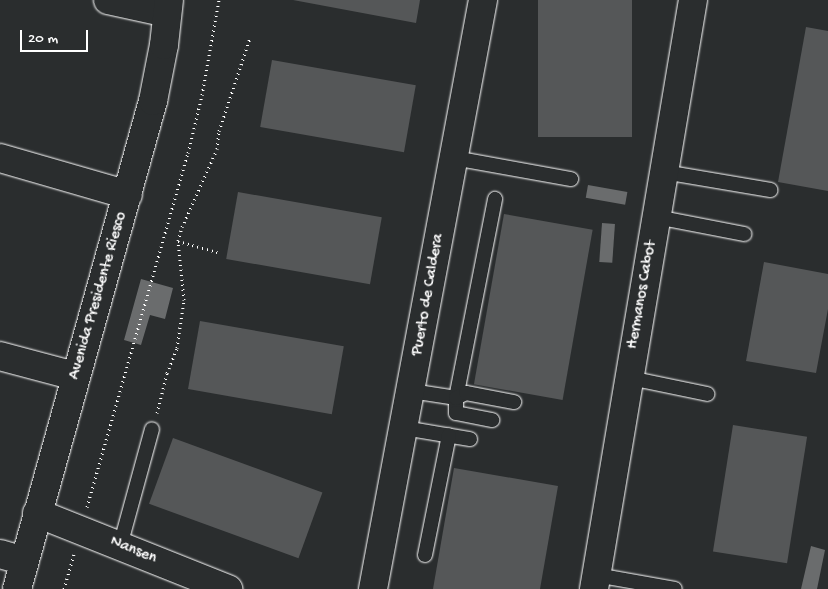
<!DOCTYPE html>
<style>
body{margin:0}
#map{position:relative;width:828px;height:589px;overflow:hidden;background:#2a2d2e;font-family:"Gochi Hand",sans-serif}
div>[style]{position:absolute}
[style*='--x']{left:calc(var(--x)*1px);top:calc(var(--y)*1px);width:calc(var(--w)*1px);rotate:calc(var(--a)*1deg)}
.water>*{inset:0;background:#6a6c6d;transform-origin:0 0}
.building>*{inset:0;background:#555758;transform-origin:0 0}
.path>*{height:3px;margin-top:-1.5px;transform-origin:0;background:repeating-linear-gradient(90deg,#fff 0 1px,transparent 0 5px)}
.roads{filter:drop-shadow(0 0 1px #fff) drop-shadow(0 0 1px #fff)}
.service>*{height:14px;margin:-7px;padding:0 7px;transform-origin:7px;border-radius:7px;background:#2a2d2e}
.minor>*{height:28px;margin:-14px;padding:0 14px;transform-origin:14px;border-radius:14px;background:#2a2d2e}
.secondary>*{height:28px;margin:-14px;padding:0 14px;transform-origin:14px;border-radius:14px;background:#2a2d2e}
span{translate:-50% -50%;white-space:nowrap;text-align:center;line-height:1.15;-webkit-text-stroke:4.5px #2a2d2e;paint-order:stroke}
.street-label{font-size:16px;color:#fff}
.scale{position:absolute;left:20px;top:30px;width:68px;height:22px;box-sizing:border-box;border:2px solid #fff;border-top:0;padding-left:6px;font-size:15px;line-height:18px;white-space:nowrap;color:#fff;-webkit-text-stroke:4px #2a2d2e;paint-order:stroke}
</style>
<div id="map">
<div class="water">
<div style="left:588px;top:185px;width:40px;height:13px;rotate:10deg"></div>
<div style="left:602px;top:223px;width:13px;height:39px;rotate:4deg"></div>
<div style="clip-path:polygon(141px 279px,173px 288px,165px 319px,150px 315px,141px 345px,124px 340px)"></div>
<div style="clip-path:polygon(811px 546px,825px 550px,817px 589px,801px 589px)"></div>
</div>
<div class="building">
<div style="clip-path:polygon(293px 0,420px 0,416px 23px)"></div>
<div style="left:538px;top:0;width:94px;height:137px"></div>
<div style="clip-path:polygon(806px 27px,828px 31px,828px 191px,778px 182px)"></div>
<div style="left:272px;top:60px;width:146px;height:68px;rotate:10deg"></div>
<div style="left:238px;top:192px;width:146px;height:68px;rotate:10deg"></div>
<div style="left:504px;top:214px;width:90px;height:173px;rotate:10deg"></div>
<div style="clip-path:polygon(764px 262px,828px 274px,828px 309px,816px 373px,746px 361px)"></div>
<div style="left:200px;top:321px;width:146px;height:69px;rotate:10deg"></div>
<div style="left:733px;top:425px;width:75px;height:128px;rotate:9deg"></div>
<div style="left:173px;top:438px;width:159px;height:70px;rotate:20deg"></div>
<div style="clip-path:polygon(454px 468px,558px 486px,540px 589px,433px 589px)"></div>
</div>
<div class="path">
<div style="--x:178;--y:241;--w:41;--a:15.8"></div>
<div style="--x:157;--y:413;--w:41;--a:-76"></div>
<div style="--x:167;--y:373;--w:27;--a:-68"></div>
<div style="--x:177;--y:348;--w:49;--a:-81.7"></div>
<div style="--x:184;--y:300;--w:59;--a:-95.8"></div>
<div style="--x:178;--y:241;--w:15;--a:-74"></div>
<div style="--x:182;--y:227;--w:85;--a:-65.8"></div>
<div style="--x:217;--y:149;--w:18;--a:-84"></div>
<div style="--x:219;--y:131;--w:98;--a:-71.6"></div>
<div style="--x:87;--y:507;--w:368;--a:-74.1"></div>
<div style="--x:188;--y:153;--w:60;--a:-76.4"></div>
<div style="--x:202;--y:95;--w:97;--a:-79.9"></div>
<div style="--x:64;--y:589;--w:36;--a:-74"></div>
</div>
<div class="roads">
<div class="service">
<div style="--x:454;--y:158;--w:119;--a:10.2"></div>
<div style="--x:664;--y:172;--w:108;--a:9.6"></div>
<div style="--x:656;--y:217;--w:90;--a:10.9"></div>
<div style="--x:630;--y:378;--w:79;--a:11.7"></div>
<div style="--x:411;--y:391;--w:46;--a:8.8"></div>
<div style="--x:456;--y:398;--w:15;--a:90"></div>
<div style="--x:456;--y:413;--w:37;--a:11"></div>
<div style="--x:456;--y:398;--w:203;--a:-78.9"></div>
<div style="--x:456;--y:398;--w:11;--a:-27"></div>
<div style="--x:466;--y:393;--w:49;--a:10.6"></div>
<div style="--x:404;--y:428;--w:67;--a:9.5"></div>
<div style="--x:120;--y:546;--w:121;--a:-74.7"></div>
<div style="--x:425;--y:555;--w:122;--a:-78.7"></div>
<div style="--x:596;--y:575;--w:80;--a:10"></div>
</div>
<div class="minor">
<div style="--x:108;--y:0;--w:60;--a:12.4"></div>
<div style="--x:0;--y:158;--w:133;--a:16.1"></div>
<div style="--x:0;--y:356;--w:78;--a:14.9"></div>
<div style="--x:37;--y:513;--w:206;--a:21.7"></div>
<div style="--x:0;--y:554;--w:25;--a:16"></div>
<div style="--x:373;--y:589;--w:599;--a:-79.42"></div>
<div style="--x:594;--y:589;--w:597;--a:-80.46"></div>
</div>
<div class="secondary">
<div style="--x:17;--y:589;--w:507;--a:-74.43"></div>
<div style="--x:153;--y:101;--w:57;--a:-78.9"></div>
<div style="--x:164;--y:45;--w:45;--a:-83.7"></div>
</div>
</div>
<div class="street-label">
<span style="left:429px;top:295px;rotate:-80deg">Puerto de Caldera</span>
<span style="left:643px;top:295px;rotate:-80deg">Hermanos Cabot</span>
<span style="left:99px;top:296px;rotate:-74deg">Avenida Presidente Riesco</span>
<span style="left:133px;top:551px;rotate:22deg">Nansen</span>
</div>
<div class="scale">20 m</div>
</div>
